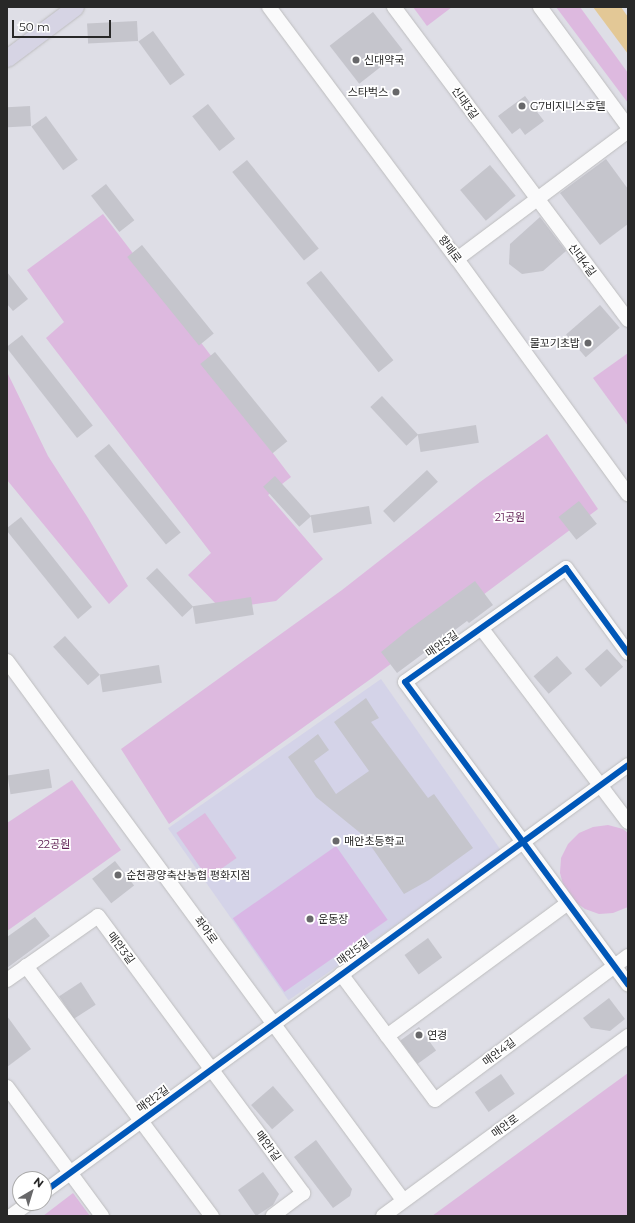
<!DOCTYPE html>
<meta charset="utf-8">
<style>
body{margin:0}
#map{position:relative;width:635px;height:1223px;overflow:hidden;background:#dedee6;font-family:Montserrat,"Noto Sans KR",sans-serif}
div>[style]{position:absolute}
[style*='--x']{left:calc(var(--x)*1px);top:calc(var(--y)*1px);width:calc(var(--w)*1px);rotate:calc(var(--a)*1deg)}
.education>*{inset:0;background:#d4d3e8;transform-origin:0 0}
.green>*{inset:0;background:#ddb9df;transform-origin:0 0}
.pitch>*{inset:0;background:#d9b6e5;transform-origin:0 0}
.water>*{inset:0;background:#e3c896}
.building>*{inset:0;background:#c5c5cc;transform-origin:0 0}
.roads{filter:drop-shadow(0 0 1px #bdbdbe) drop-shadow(0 0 1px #bdbdbe)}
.minor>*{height:14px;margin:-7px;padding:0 7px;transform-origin:7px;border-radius:7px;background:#fafafb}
.major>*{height:17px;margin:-8.5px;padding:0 8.5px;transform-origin:8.5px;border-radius:8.5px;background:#d6d4e4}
.cycleway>*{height:6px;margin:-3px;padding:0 3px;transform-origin:3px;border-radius:3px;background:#0057b8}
.dots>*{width:11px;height:11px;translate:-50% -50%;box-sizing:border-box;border:2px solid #fff;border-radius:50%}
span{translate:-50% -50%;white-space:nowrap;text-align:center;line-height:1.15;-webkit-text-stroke:3.5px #fff;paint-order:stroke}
.poi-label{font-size:11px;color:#282828}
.left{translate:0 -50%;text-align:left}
.right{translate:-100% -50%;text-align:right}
.street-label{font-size:11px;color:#282828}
.park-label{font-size:11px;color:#5f1e53}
.frame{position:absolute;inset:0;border:8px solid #282828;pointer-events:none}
.north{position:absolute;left:12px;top:1171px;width:40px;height:40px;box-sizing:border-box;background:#fff;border:1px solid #a9a9a9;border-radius:50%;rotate:38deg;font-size:11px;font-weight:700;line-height:16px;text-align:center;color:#282828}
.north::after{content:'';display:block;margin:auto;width:14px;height:18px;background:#68686a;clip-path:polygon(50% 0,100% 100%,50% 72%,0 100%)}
.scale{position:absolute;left:12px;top:20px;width:99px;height:18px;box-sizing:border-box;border:2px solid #282828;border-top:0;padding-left:5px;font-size:12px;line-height:14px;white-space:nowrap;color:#282828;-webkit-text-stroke:3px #fff;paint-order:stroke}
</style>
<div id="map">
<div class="education">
<div style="left:381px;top:679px;width:210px;height:260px;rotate:55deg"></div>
</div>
<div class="green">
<div style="clip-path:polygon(413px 7px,452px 7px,427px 26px)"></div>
<div style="clip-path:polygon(556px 7px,580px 7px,628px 73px,628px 103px)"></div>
<div style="clip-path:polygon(103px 214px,215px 361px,206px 365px,291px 477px,268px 495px,323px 559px,276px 601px,221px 609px,188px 575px,211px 553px,46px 338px,64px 322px,27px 270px)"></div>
<div style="clip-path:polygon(628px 353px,628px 426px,593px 378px)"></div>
<div style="clip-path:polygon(7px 372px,48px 456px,88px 518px,128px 586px,109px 604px,7px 480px)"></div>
<div style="clip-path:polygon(547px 434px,598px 509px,372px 678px,169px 824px,121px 749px,342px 590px,480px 482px)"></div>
<div style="clip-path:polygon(72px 780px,121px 850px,7px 931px,7px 823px)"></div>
<div style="left:205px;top:813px;width:55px;height:35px;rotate:55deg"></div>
<div style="clip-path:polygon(608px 825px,623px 829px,628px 833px,628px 907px,613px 913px,599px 914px,585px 909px,572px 900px,564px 888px,560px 873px,561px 858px,568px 844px,579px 833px,593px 827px)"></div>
<div style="clip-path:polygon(628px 1073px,628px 1216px,432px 1216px)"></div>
<div style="clip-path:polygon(73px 1193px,90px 1216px,43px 1216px)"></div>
</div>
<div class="pitch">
<div style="left:336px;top:846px;width:90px;height:126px;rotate:55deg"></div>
</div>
<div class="water">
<div style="clip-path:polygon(593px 7px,621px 7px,628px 17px,628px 54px)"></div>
</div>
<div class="building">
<div style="left:373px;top:12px;width:48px;height:55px;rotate:52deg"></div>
<div style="left:137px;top:21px;width:20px;height:50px;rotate:87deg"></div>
<div style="left:153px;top:31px;width:54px;height:18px;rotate:54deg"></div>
<div style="clip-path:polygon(525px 96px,544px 121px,525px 135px,520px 128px,512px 134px,498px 116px)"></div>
<div style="left:208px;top:104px;width:44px;height:20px;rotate:52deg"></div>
<div style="left:30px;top:106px;width:20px;height:23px;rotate:87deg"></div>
<div style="left:46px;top:116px;width:54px;height:18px;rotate:54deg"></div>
<div style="clip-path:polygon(606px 159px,628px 189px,628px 224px,600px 245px,560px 193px)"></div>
<div style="left:247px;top:160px;width:114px;height:19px;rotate:51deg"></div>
<div style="left:490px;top:165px;width:40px;height:39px;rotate:50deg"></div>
<div style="left:106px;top:184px;width:46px;height:19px;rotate:52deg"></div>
<div style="clip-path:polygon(540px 217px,566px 251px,543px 271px,522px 274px,509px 264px,510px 244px)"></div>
<div style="left:142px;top:245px;width:114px;height:19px;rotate:51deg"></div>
<div style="left:321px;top:271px;width:115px;height:19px;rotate:51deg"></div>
<div style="clip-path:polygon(7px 272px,28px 299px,13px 311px,7px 304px)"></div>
<div style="left:600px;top:305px;width:30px;height:45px;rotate:49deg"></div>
<div style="left:22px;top:335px;width:115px;height:20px;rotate:52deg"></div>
<div style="left:215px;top:352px;width:115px;height:19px;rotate:51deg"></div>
<div style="left:382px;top:396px;width:53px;height:16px;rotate:47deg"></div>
<div style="left:476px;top:425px;width:18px;height:59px;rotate:81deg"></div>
<div style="left:109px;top:444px;width:114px;height:19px;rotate:51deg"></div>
<div style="left:427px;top:470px;width:16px;height:60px;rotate:47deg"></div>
<div style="left:275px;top:476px;width:54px;height:16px;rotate:48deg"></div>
<div style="left:579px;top:501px;width:29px;height:26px;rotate:52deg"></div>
<div style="left:369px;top:506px;width:18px;height:59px;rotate:81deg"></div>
<div style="clip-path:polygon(21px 517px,92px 607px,78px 619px,7px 531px,7px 528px)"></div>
<div style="left:157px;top:568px;width:53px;height:15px;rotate:47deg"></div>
<div style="clip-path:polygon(475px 581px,493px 605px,469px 623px,467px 621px,397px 673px,381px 652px,408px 630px)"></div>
<div style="left:251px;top:597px;width:18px;height:59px;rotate:81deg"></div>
<div style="left:65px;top:636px;width:52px;height:16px;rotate:48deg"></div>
<div style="left:607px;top:649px;width:24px;height:30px;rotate:48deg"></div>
<div style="left:557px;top:656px;width:23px;height:31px;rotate:49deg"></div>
<div style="left:159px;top:665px;width:18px;height:60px;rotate:81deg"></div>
<div style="clip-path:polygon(366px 698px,379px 718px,371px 722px,428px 798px,434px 794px,473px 848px,429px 880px,404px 894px,364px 836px,316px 797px,288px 757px,318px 734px,329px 750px,314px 761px,336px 794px,369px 771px,334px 722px)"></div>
<div style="left:49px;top:769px;width:19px;height:42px;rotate:81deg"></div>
<div style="left:115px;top:861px;width:31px;height:29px;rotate:52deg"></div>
<div style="clip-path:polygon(35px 917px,50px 936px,7px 968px,7px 937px)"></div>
<div style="left:428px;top:938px;width:24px;height:29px;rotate:54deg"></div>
<div style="left:81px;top:982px;width:27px;height:26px;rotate:57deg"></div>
<div style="clip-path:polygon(609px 998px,625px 1019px,610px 1031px,591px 1028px,583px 1018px)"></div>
<div style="clip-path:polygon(7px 1016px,31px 1049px,7px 1067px)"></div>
<div style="left:419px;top:1027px;width:29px;height:23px;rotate:54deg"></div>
<div style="left:501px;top:1074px;width:24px;height:32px;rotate:55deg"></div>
<div style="left:273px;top:1086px;width:32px;height:29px;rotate:49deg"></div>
<div style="clip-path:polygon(316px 1140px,352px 1189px,350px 1196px,333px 1208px,294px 1157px)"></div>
<div style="clip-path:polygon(263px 1172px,279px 1194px,273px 1205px,256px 1216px,238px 1190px)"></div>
</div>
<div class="roads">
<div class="minor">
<div style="--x:269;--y:7;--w:314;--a:53.3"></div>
<div style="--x:457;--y:259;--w:291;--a:54"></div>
<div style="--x:394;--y:7;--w:391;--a:53.2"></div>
<div style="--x:540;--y:7;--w:149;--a:53.7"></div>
<div style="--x:457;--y:259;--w:214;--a:-36.8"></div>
<div style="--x:482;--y:629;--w:242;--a:52.9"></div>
<div style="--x:628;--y:653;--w:105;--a:-126.1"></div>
<div style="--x:566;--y:568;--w:197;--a:144.7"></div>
<div style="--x:405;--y:682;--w:376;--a:53.6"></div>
<div style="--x:7;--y:661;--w:669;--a:53.7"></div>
<div style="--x:26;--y:966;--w:312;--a:53.4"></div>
<div style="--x:341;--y:974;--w:157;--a:53.3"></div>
<div style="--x:435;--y:1100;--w:241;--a:-36.7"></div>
<div style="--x:7;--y:980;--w:111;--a:-35.1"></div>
<div style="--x:98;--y:916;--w:345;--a:53.5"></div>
<div style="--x:303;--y:1193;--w:38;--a:143"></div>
<div style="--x:387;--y:1036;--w:223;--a:-36.3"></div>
<div style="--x:7;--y:1087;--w:160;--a:53.6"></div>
<div style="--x:44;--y:1192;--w:723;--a:-36.17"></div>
<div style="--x:11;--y:1216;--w:22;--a:-36"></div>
<div style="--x:383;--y:1216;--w:304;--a:-36.3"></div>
</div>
<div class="major">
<div style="--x:7;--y:58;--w:85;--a:-36.9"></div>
</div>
</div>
<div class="cycleway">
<div style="--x:628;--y:653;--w:105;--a:-126.1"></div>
<div style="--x:566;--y:568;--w:197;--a:144.7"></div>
<div style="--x:405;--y:682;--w:376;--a:53.6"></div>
<div style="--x:44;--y:1192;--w:723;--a:-36.17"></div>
</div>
<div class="dots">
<div style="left:356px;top:60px;background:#68686a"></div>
<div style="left:396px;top:92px;background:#68686a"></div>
<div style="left:522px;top:106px;background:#68686a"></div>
<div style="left:588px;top:343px;background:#68686a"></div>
<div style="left:336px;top:841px;background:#68686a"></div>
<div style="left:118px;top:875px;background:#68686a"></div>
<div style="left:310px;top:919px;background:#68686a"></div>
<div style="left:419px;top:1035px;background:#68686a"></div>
</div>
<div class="poi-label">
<span class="left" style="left:364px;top:60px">신대약국</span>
<span class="right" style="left:388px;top:92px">스타벅스</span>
<span class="left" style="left:530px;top:106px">G7비지니스호텔</span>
<span class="right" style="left:580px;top:343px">물꼬기초밥</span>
<span class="left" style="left:344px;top:841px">매안초등학교</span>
<span class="left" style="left:126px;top:875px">순천광양축산농협 평화지점</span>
<span class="left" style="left:318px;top:919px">운동장</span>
<span class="left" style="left:427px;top:1035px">연경</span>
</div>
<div class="street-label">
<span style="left:465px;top:103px;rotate:54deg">신대3길</span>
<span style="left:450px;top:249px;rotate:53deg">향매로</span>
<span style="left:582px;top:260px;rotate:53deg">신대4길</span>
<span style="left:442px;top:644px;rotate:-35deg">매안5길</span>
<span style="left:206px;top:930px;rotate:54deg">좌야로</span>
<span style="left:121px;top:948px;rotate:53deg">매안3길</span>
<span style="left:353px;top:952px;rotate:-36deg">매안5길</span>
<span style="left:499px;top:1052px;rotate:-37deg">매안4길</span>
<span style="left:153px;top:1099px;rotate:-36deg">매안2길</span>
<span style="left:505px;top:1126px;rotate:-36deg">매안로</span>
<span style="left:268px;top:1146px;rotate:54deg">매안1길</span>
</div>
<div class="park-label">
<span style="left:510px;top:517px">21공원</span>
<span style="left:54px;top:844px">22공원</span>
</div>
<div class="frame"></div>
<div class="north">N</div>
<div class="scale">50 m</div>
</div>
